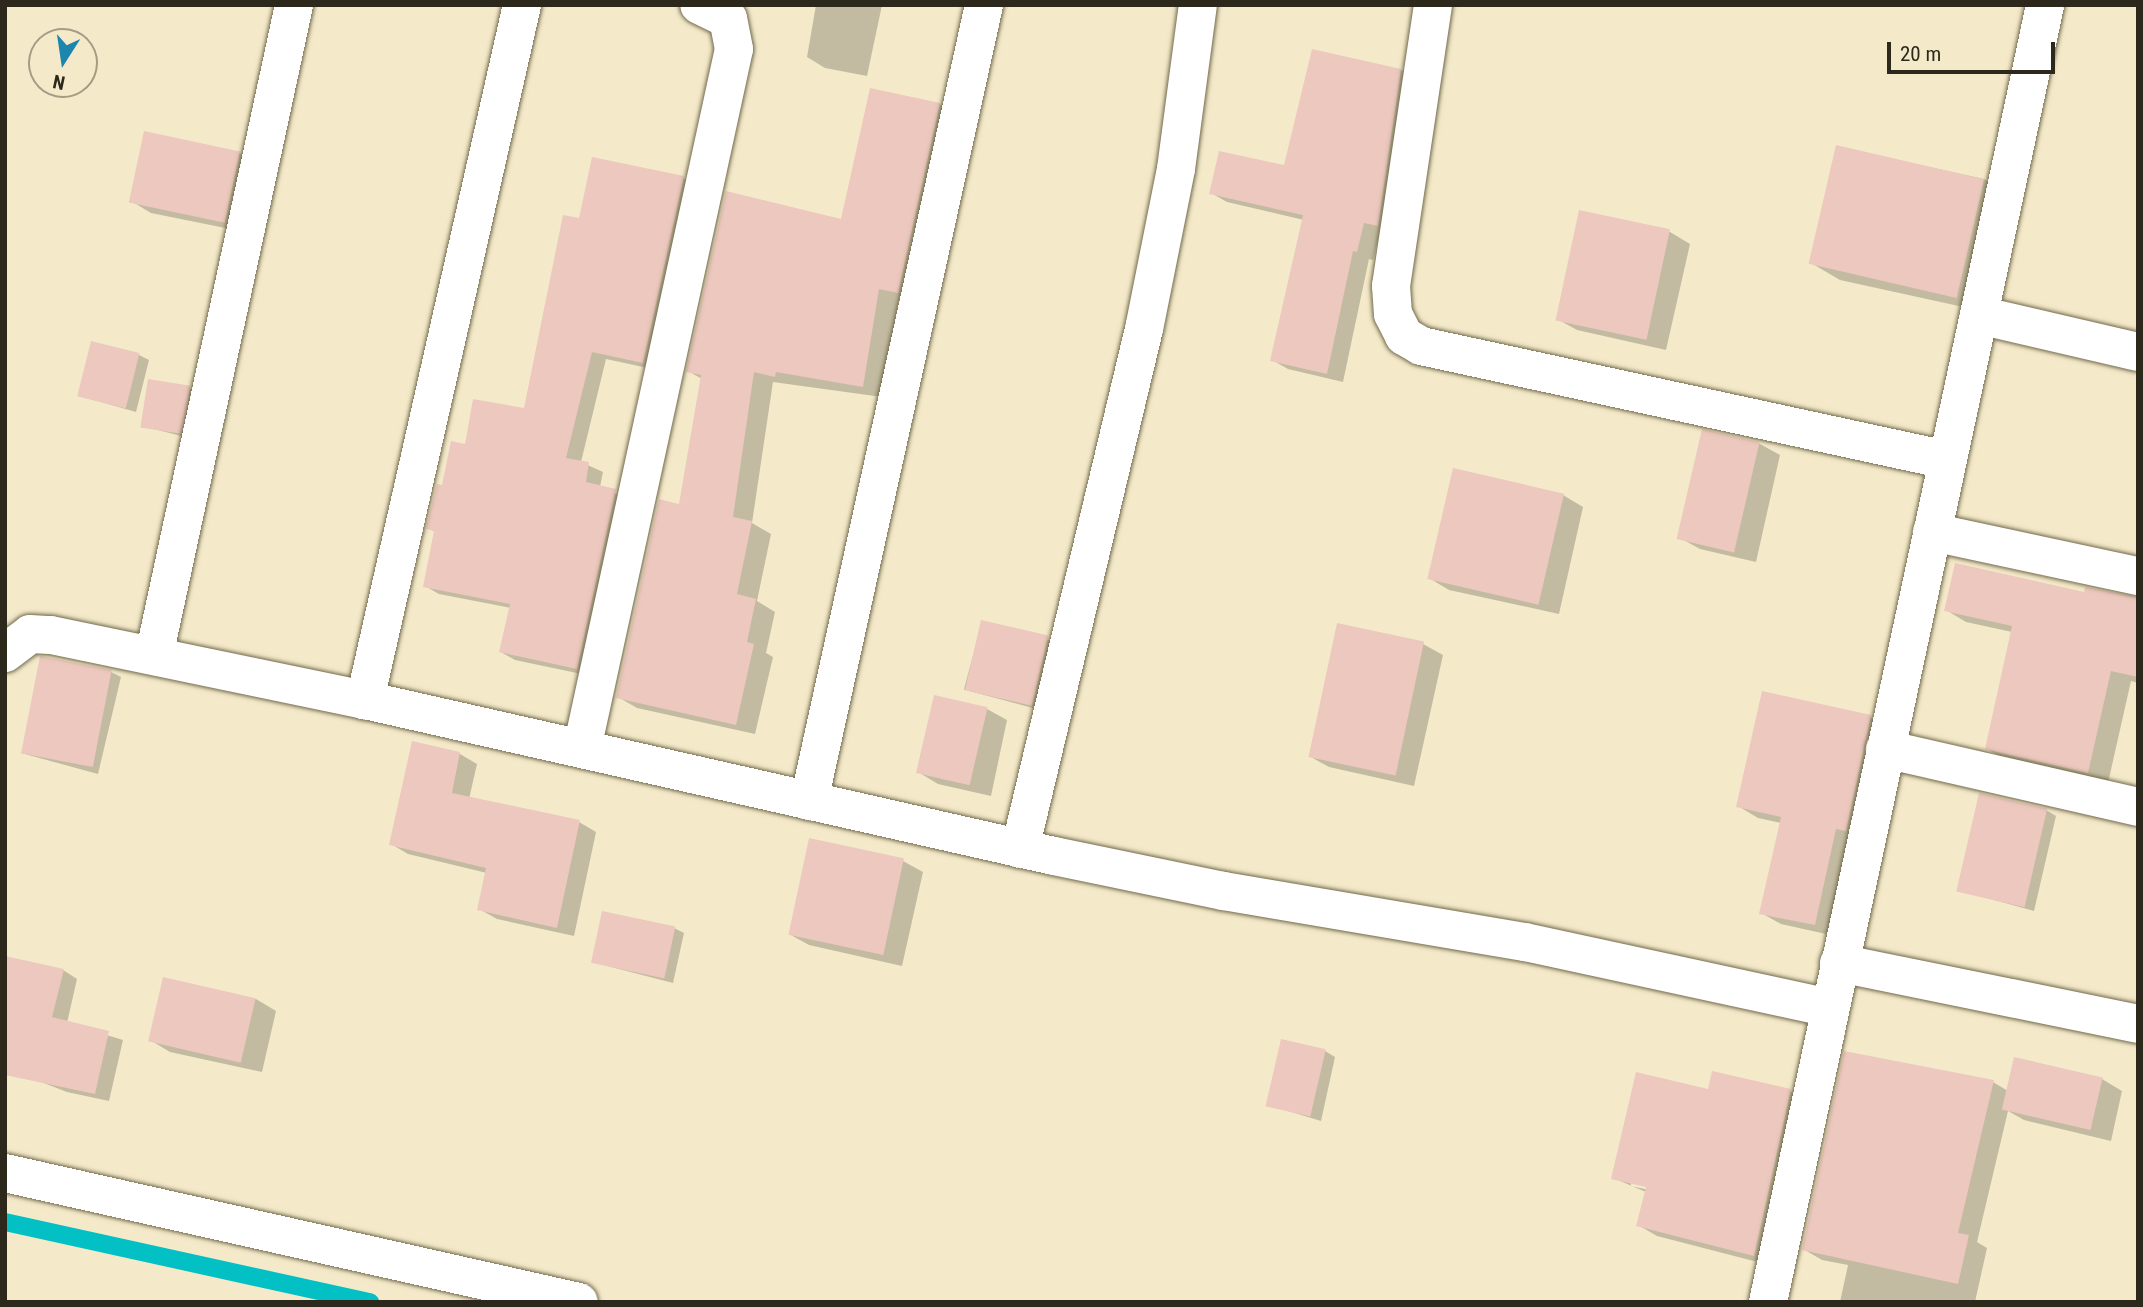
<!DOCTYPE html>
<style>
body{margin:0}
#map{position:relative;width:2143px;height:1307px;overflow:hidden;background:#f4eaca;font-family:"Roboto Condensed",sans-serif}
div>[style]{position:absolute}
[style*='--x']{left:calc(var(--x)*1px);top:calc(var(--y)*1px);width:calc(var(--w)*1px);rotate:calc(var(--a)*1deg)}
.shadow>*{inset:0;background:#0003;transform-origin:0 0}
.stream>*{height:18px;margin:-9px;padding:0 9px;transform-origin:9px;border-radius:9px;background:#03c0c5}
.building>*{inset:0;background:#ecc8be;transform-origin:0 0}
.roads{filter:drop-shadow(0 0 2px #72694c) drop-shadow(0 0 2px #72694c)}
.minor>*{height:38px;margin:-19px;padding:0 19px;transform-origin:19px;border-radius:19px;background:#fff}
span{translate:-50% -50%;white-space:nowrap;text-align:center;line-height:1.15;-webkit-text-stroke:7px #f4eaca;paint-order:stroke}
.frame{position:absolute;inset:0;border:7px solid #2c291c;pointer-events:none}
.north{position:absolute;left:28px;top:28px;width:70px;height:70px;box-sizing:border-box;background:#f4eaca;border:2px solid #a49d84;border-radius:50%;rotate:192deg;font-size:19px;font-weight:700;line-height:28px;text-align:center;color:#2c291c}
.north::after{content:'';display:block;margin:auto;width:24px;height:32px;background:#1d86ae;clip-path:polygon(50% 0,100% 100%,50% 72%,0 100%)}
.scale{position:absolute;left:1887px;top:42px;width:168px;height:32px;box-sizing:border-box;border:4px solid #2c291c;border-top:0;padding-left:9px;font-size:21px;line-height:24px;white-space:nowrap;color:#2c291c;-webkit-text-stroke:5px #f4eaca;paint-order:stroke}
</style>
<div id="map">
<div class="shadow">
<div style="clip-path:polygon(816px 5px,882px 5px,867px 76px,825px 68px,807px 57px)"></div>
<div style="clip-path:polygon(1401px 70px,1417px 80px,1373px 260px,1369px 259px,1343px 382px,1288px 369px,1272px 360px,1304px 220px,1227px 202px,1211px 193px,1286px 167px)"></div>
<div style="clip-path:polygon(939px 104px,959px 116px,918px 303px,899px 299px,882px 397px,773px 382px,752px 523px,771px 534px,757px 601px,775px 612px,766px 653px,773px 657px,755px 734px,637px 708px,618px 697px,680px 506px,702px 379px,688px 371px,843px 221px)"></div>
<div style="clip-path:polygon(1837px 147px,1984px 179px,2013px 196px,1986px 312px,1840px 280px,1811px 263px)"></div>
<div style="clip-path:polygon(240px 153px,260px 165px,245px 232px,151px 213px,131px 201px)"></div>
<div style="clip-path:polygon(683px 178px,697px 186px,657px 370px,606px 359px,581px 462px,603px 472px,600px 487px,629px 499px,591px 676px,515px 660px,501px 652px,511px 608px,439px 594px,425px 586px,435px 532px,428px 528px,443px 487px,466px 446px,526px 410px,580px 220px)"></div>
<div style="clip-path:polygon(1580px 212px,1670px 232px,1690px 244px,1666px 350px,1577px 330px,1557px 319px)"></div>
<div style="clip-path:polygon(139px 355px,149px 360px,136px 412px,80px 396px)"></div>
<div style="clip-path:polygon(189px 388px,199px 393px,189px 438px,142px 426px)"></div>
<div style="clip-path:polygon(1703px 431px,1760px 444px,1780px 455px,1756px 562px,1700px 549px,1680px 538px)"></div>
<div style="clip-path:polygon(1563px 495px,1583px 507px,1559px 614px,1449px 590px,1429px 578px)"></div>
<div style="clip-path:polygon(2086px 594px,2138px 597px,2138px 683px,2131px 681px,2108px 783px,2007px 760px,1987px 749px,2012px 632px,1966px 622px,1946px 610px)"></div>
<div style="left:982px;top:622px;width:79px;height:70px;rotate:15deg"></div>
<div style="clip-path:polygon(1423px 644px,1443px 655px,1414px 786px,1329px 767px,1309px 756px)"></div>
<div style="clip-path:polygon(111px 672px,121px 677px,98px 774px,21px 753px)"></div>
<div style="clip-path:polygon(987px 709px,1007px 720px,991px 796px,938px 784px,918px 772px)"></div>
<div style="clip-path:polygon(1870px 717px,1890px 728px,1835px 936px,1781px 924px,1761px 913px,1781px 823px,1758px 818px,1738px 806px)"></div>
<div style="clip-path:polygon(413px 743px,460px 754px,477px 764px,469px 799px,579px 822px,596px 832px,574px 936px,497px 919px,479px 909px,487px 873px,408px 854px,391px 844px)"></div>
<div style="clip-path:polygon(2046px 810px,2056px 816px,2034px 911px,1958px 890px)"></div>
<div style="clip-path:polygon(903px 861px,923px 872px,902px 966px,809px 945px,789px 934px)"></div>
<div style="clip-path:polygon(674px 928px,684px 933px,673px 983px,592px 962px)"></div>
<div style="clip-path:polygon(63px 970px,77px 979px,67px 1023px,123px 1040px,109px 1101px,67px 1092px,23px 1075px)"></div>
<div style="clip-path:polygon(164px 979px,256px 999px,276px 1011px,262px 1072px,170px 1052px,150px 1040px)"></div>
<div style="clip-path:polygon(1325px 1051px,1335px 1057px,1321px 1121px,1268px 1105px)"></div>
<div style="clip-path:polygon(2102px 1079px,2122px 1091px,2111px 1141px,2024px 1120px,2008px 1111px,1977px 1242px,1987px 1248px,1975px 1302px,1840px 1302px,1848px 1265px,1822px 1260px,1803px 1249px,1993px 1082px,2008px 1091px)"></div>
<div style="clip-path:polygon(evenodd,1710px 1091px,1790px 1091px,1809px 1102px,1773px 1266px,1657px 1236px,1638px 1225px,1646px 1192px,1613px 1178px,1710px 1091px,1631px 1182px,1655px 1187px,1654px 1191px,1631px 1186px,1631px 1182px)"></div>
</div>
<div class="stream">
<div style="--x:5;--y:1222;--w:374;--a:12.4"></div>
</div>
<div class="building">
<div style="clip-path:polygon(1312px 49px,1401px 69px,1378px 226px,1364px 223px,1357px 252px,1353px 251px,1327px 374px,1270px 361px,1303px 215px,1209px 194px,1219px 151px,1284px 165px)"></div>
<div style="clip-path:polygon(870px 88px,940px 103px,898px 293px,879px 289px,863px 387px,776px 372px,775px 377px,754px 372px,733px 517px,752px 521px,737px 594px,756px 599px,747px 642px,754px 644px,736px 725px,616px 698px,659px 499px,679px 504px,701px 375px,686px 372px,726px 191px,841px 219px)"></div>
<div style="left:144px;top:131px;width:98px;height:73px;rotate:12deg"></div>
<div style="left:1836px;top:145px;width:152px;height:122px;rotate:13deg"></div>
<div style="clip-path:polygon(592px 157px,684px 176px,643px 363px,592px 352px,566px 458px,589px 462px,586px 482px,616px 489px,577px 669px,499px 652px,510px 604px,423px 587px,434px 531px,426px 529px,437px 484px,442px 485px,451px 441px,465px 444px,473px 399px,524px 408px,563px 215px,579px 218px)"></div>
<div style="left:1579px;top:210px;width:93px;height:113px;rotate:12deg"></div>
<div style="left:91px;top:341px;width:50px;height:57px;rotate:14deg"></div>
<div style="left:148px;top:379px;width:43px;height:49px;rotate:9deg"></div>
<div style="left:1702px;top:429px;width:59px;height:113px;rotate:13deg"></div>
<div style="left:1453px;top:468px;width:114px;height:114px;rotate:13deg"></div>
<div style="clip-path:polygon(1955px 563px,2084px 592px,2085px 587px,2138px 597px,2138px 677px,2111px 671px,2088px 773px,1985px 749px,2012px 626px,1944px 611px)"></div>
<div style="left:981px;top:620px;width:69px;height:72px;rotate:13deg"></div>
<div style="left:1337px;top:623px;width:89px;height:137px;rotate:12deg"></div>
<div style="left:40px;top:656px;width:73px;height:99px;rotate:11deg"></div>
<div style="clip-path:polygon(1762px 691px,1871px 715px,1846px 831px,1836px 829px,1815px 925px,1759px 914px,1781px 817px,1736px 807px)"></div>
<div style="left:934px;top:695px;width:55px;height:80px;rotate:13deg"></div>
<div style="clip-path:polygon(412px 741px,460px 752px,452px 793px,580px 820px,557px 928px,477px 910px,486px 868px,389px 845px)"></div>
<div style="left:1979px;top:793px;width:70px;height:101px;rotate:13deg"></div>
<div style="left:809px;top:838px;width:97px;height:99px;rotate:12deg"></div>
<div style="left:602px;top:911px;width:75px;height:53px;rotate:12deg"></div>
<div style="clip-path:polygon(5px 956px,64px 969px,52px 1017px,109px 1031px,95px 1094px,5px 1075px)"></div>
<div style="left:163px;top:977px;width:95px;height:66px;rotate:13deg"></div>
<div style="left:1281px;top:1039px;width:46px;height:69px;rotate:13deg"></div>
<div style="clip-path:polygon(1844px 1051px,1994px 1080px,1958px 1233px,1969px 1235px,1958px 1284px,1802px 1250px)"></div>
<div style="left:2014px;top:1057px;width:91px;height:54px;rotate:13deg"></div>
<div style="clip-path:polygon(1712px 1071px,1791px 1089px,1754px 1256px,1636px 1226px,1646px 1187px,1611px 1179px,1636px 1072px,1708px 1089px)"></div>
</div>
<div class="roads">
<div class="minor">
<div style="--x:522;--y:5;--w:713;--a:102.73"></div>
<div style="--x:365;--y:700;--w:706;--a:12.76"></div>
<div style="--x:1054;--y:856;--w:173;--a:11.7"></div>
<div style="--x:1223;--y:891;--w:306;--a:9.6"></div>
<div style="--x:1525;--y:942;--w:311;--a:12.2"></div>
<div style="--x:1433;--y:5;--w:284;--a:98.5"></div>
<div style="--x:1391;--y:286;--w:28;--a:86"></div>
<div style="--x:1393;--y:314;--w:25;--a:63"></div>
<div style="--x:1404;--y:336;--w:20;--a:30"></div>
<div style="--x:1421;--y:346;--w:538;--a:12.23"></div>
<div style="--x:1979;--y:315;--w:163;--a:13.1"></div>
<div style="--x:1932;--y:532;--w:211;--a:12.1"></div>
<div style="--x:5;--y:653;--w:31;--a:-37"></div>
<div style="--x:30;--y:634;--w:21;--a:3"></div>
<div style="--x:51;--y:635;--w:321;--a:11.7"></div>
<div style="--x:154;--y:656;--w:666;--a:-77.86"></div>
<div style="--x:582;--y:749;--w:716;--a:-77.75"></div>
<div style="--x:734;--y:49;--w:31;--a:-101"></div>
<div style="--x:728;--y:19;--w:32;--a:-154"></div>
<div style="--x:1885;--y:749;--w:260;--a:12.9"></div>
<div style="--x:809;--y:801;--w:815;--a:-77.6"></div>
<div style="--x:1020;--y:849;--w:535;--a:-76.59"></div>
<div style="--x:1144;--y:329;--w:163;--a:-78.7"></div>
<div style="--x:1176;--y:169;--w:165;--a:-82.4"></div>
<div style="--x:1839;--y:963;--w:305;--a:11.5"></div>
<div style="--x:5;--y:1173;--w:588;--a:12.67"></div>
<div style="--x:1768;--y:1302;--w:1326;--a:-77.94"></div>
</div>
</div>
<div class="frame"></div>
<div class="north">N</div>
<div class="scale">20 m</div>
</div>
